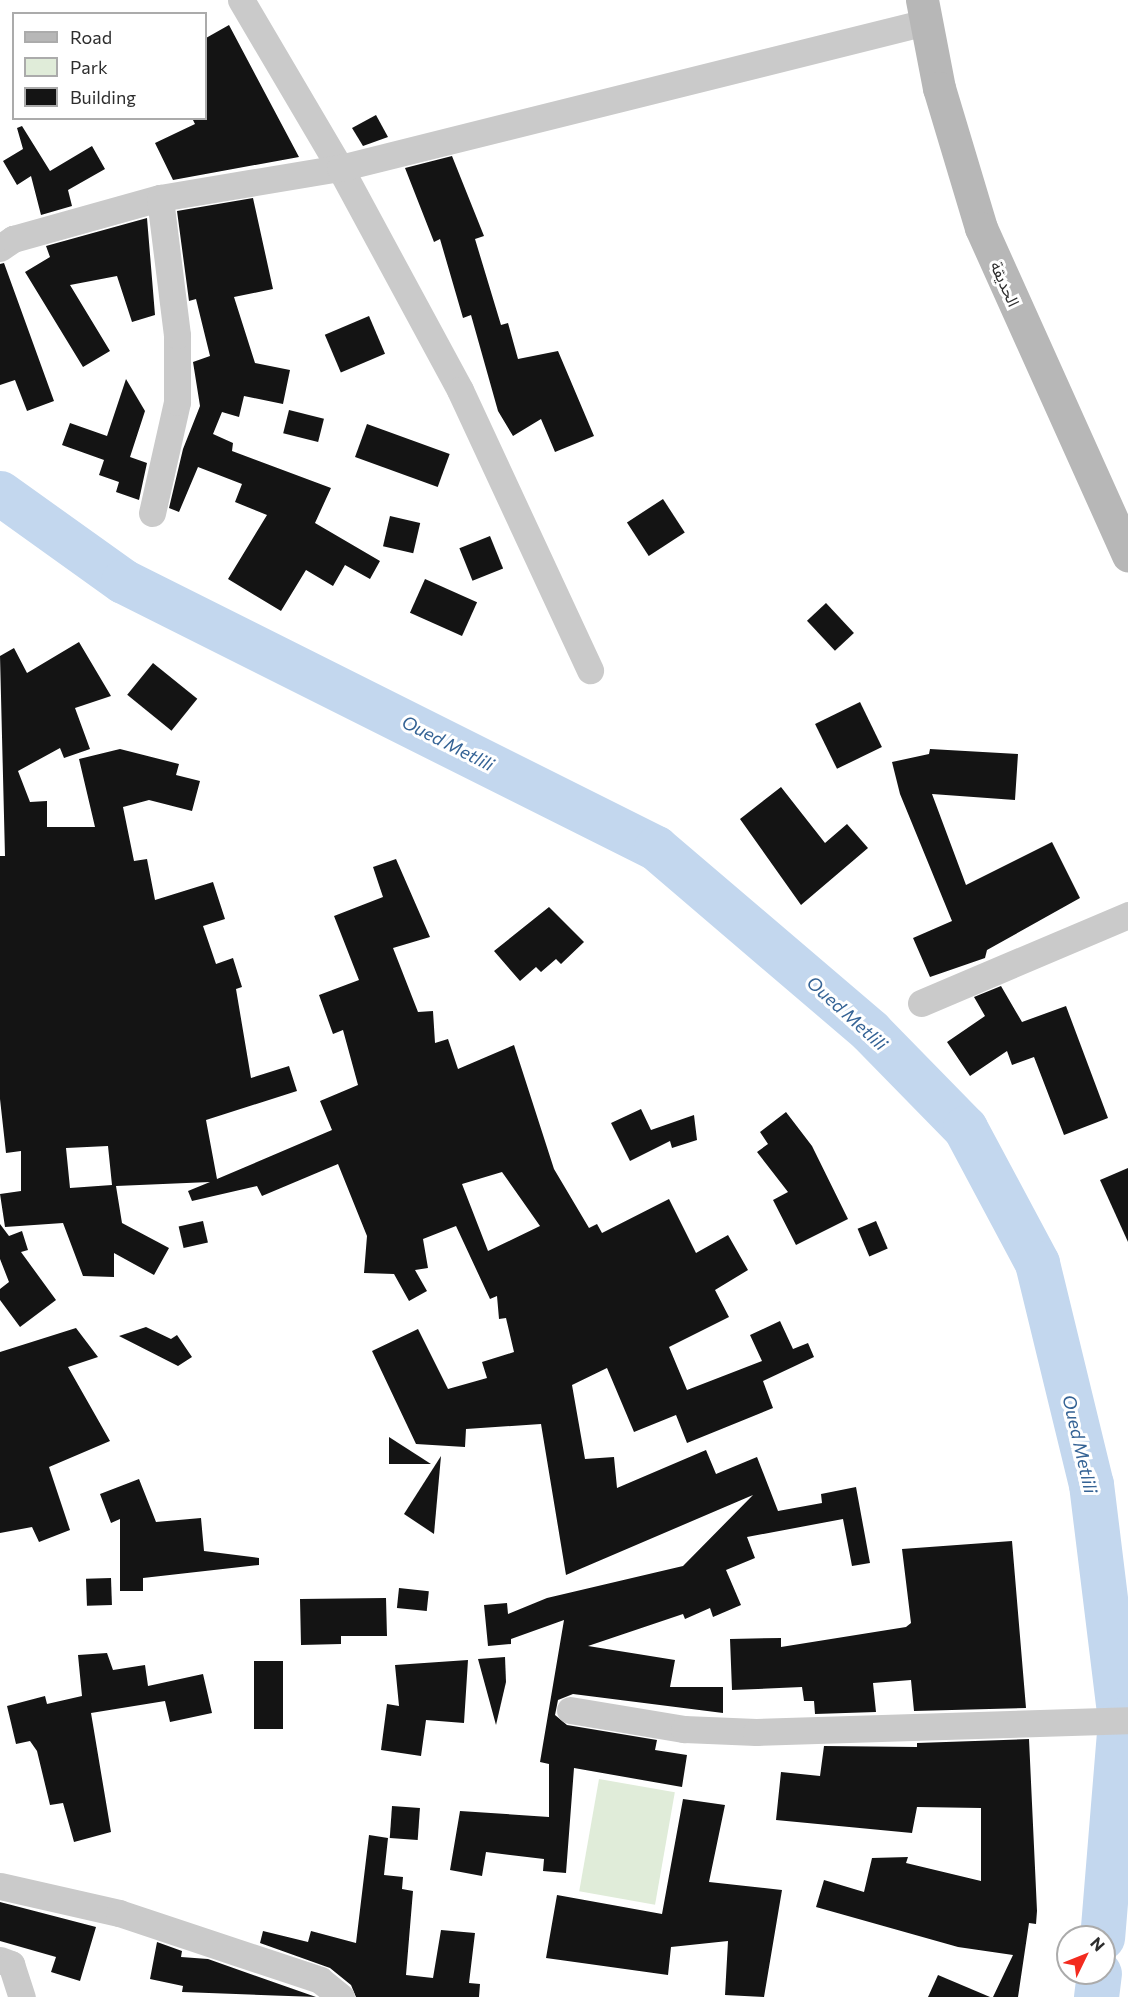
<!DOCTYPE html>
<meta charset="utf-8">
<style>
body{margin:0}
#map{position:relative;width:1128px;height:1997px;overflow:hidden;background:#fff;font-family:Commissioner,"Noto Sans Arabic",sans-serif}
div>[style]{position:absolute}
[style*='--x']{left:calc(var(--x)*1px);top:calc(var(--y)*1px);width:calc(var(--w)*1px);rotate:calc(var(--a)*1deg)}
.green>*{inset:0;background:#e0ecd9;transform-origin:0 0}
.river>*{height:45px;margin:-22.5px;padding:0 22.5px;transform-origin:22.5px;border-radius:22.5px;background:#c3d7ee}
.building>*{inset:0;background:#141414;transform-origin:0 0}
.street>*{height:27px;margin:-13.5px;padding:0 13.5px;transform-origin:13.5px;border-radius:13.5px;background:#cacaca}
.secondary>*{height:33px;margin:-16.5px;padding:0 16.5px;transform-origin:16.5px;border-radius:16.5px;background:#b7b7b7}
span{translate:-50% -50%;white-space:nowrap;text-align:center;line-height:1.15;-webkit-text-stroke:6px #fff;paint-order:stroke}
.street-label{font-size:16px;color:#2d2d2d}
.water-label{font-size:18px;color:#356395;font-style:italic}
.legend{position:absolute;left:12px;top:12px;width:195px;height:108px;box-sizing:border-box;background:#fff;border:2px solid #ababab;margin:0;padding:8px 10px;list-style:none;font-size:18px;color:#2d2d2d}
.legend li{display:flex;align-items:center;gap:12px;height:30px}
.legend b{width:30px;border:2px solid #ababab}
.north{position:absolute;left:1056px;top:1925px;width:60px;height:60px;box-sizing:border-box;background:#fff;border:2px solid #ababab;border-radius:50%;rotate:47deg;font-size:16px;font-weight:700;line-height:24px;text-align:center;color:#2d2d2d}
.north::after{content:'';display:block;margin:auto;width:21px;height:27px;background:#f32b1f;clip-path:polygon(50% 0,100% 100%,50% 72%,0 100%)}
</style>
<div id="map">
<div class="green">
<div style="left:599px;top:1779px;width:77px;height:114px;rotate:10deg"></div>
</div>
<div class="river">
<div style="--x:0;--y:493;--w:151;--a:35.6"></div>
<div style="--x:123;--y:581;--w:596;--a:26.61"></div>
<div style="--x:656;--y:848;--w:282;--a:40.5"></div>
<div style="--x:870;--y:1031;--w:136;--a:45.6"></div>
<div style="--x:965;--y:1128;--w:153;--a:61.9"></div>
<div style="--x:1037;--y:1263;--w:228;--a:76.3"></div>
<div style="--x:1091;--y:1484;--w:238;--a:83"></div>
<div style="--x:1120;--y:1720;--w:218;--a:94.7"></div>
<div style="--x:1096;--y:1997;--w:24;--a:-83"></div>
</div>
<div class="building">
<div style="clip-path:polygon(229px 25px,299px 157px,173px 180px,155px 143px,195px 124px,192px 118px,206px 118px,206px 38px)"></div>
<div style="clip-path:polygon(376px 115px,388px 137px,363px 146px,352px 128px)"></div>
<div style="clip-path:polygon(22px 126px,50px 171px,92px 146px,105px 169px,68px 190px,72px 206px,41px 215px,31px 176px,17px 185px,3px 161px,23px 149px,17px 128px)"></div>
<div style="clip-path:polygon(452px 156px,484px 236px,475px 239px,501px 325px,508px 323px,518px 359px,558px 351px,594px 436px,555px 452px,541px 419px,513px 436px,498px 411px,471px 315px,463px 318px,440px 239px,434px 242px,405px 168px)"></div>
<div style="clip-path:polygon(253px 198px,273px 289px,234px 297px,255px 363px,290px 370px,283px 404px,244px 396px,239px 417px,222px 412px,213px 434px,233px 443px,232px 451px,331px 488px,315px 523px,380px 561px,370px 579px,345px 565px,333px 586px,306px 570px,281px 611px,228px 579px,267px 515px,235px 502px,242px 484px,198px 467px,179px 512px,169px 508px,183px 449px,200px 406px,193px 362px,210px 356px,196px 299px,189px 301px,177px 211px)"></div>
<div style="clip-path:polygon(147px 218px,155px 315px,132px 322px,117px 276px,70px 285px,110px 351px,83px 367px,25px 272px,50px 257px,46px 246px)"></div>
<div style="clip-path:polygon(4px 263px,54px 401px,27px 411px,15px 380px,0 385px,0 264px)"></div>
<div style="left:369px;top:316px;width:41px;height:48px;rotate:67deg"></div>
<div style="clip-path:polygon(126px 379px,145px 411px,130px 457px,147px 463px,139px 500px,116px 492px,119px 482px,99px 475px,104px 460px,62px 445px,70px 423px,107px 436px)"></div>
<div style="left:289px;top:410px;width:36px;height:24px;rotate:14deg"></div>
<div style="left:367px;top:424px;width:88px;height:35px;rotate:20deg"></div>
<div style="left:663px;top:499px;width:40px;height:43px;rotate:57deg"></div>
<div style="left:390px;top:516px;width:31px;height:31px;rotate:13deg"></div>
<div style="left:490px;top:536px;width:35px;height:33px;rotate:68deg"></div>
<div style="left:425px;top:579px;width:57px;height:37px;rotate:24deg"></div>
<div style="left:826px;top:603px;width:41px;height:26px;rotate:47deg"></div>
<div style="clip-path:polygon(evenodd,79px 642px,111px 696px,75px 708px,90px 749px,64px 758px,60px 748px,18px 771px,30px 802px,47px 801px,47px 827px,95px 827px,79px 759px,120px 749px,179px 764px,176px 775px,200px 781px,192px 811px,149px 800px,123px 807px,134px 861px,147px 859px,155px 900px,213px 882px,225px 919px,203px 926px,216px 964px,233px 958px,242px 987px,236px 989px,251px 1078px,289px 1066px,297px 1091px,206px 1120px,217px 1179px,332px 1130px,320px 1101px,358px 1085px,343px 1030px,333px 1034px,319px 995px,359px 980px,334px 916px,383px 897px,373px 867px,396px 859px,430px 937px,393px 948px,418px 1012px,433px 1011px,435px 1043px,448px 1039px,458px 1069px,514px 1045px,554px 1169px,589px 1228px,597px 1224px,602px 1233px,669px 1199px,696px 1253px,728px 1235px,748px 1270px,715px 1290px,729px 1317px,669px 1347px,687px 1390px,762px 1361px,750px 1335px,780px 1321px,793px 1349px,808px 1343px,814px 1357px,763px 1381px,773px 1408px,687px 1443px,676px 1415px,634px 1432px,607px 1368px,572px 1385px,585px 1459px,614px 1457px,617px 1488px,706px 1450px,716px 1474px,757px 1457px,778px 1511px,822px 1503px,821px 1494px,856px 1487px,870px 1563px,852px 1566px,843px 1519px,747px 1537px,755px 1558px,726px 1570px,741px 1605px,713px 1617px,710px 1608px,685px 1619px,683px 1614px,588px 1646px,675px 1660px,670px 1687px,723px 1687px,723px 1713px,573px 1694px,558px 1700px,555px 1715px,567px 1725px,657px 1740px,655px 1750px,687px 1755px,682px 1787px,574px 1768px,566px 1873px,543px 1871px,544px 1859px,486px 1852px,482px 1876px,450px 1870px,460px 1811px,549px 1817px,549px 1764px,540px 1762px,564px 1620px,511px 1639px,511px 1644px,488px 1646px,484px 1605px,507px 1603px,508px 1614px,547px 1598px,683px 1566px,753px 1495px,566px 1575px,541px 1424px,466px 1429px,465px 1447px,416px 1444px,372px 1351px,418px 1329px,448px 1389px,487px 1378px,482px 1362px,514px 1352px,506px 1318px,499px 1319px,497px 1296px,490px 1299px,456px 1226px,423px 1239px,428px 1268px,415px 1270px,427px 1291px,409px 1301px,394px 1274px,364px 1273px,367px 1236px,338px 1164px,262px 1196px,257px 1186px,192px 1201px,188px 1191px,210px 1182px,116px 1186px,122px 1223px,169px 1248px,154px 1275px,114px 1253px,114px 1277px,83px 1276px,63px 1223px,5px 1227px,0 1194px,21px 1191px,21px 1151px,6px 1153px,0 1099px,0 856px,5px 856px,0 656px,14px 648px,27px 673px,79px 642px,108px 1146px,112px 1185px,70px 1188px,66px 1148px,108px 1146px,79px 642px,502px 1172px,540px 1226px,488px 1251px,462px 1184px,502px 1172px)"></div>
<div style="left:153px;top:663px;width:57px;height:41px;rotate:39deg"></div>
<div style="left:860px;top:702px;width:50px;height:50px;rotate:64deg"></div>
<div style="clip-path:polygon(930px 749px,1018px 754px,1015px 800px,932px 794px,966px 885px,1052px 842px,1080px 898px,987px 950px,985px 958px,930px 977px,913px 938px,952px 921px,900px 794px,892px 762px,929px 754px)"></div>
<div style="clip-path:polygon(781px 787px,825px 843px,847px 824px,868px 848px,801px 905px,740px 819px)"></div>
<div style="clip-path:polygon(549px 907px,584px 942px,561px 964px,556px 959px,541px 972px,536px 967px,520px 981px,494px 951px)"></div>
<div style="clip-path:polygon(1001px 986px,1022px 1022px,1066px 1006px,1108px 1118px,1064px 1135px,1034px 1057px,1012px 1065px,1007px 1051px,970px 1076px,947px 1042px,985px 1016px,974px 997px)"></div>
<div style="clip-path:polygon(641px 1109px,651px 1130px,694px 1115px,697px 1140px,672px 1148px,670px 1141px,630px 1161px,611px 1123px)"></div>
<div style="clip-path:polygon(786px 1112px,812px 1146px,848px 1219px,796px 1245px,773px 1200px,788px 1192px,757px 1152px,768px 1144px,760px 1132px)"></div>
<div style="clip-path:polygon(1128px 1168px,1128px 1242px,1100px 1180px)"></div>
<div style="left:203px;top:1221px;width:22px;height:25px;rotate:77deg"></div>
<div style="left:876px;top:1221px;width:30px;height:20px;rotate:67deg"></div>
<div style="clip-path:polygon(0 1224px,9px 1236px,22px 1231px,28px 1250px,21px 1252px,56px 1300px,20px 1327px,0 1300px,0 1289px,9px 1282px,0 1259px)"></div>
<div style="clip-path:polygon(146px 1327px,171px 1339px,177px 1335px,192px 1357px,178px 1366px,119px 1336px)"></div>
<div style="clip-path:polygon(76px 1328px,98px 1357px,68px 1367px,110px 1441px,49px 1467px,70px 1530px,39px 1542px,32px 1527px,0 1533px,0 1352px)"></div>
<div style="clip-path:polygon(389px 1437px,431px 1464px,389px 1464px)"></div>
<div style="clip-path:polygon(441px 1456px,434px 1534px,404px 1514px)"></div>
<div style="clip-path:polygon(139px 1479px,156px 1522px,201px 1518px,204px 1551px,259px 1558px,259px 1565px,143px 1578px,143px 1591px,120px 1591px,120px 1519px,111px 1523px,100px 1494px)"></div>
<div style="clip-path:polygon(1012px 1541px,1026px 1708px,914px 1711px,911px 1680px,873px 1683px,876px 1712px,815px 1714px,814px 1701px,804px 1701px,802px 1687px,732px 1690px,730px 1639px,781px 1638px,781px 1647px,906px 1627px,911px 1623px,902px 1549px)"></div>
<div style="left:111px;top:1578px;width:27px;height:25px;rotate:88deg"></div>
<div style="left:399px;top:1588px;width:30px;height:20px;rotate:6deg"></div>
<div style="clip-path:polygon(386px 1598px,387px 1636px,341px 1636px,341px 1644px,301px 1645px,300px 1599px)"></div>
<div style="clip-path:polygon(107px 1653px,113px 1670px,145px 1665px,148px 1686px,203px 1674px,212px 1713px,170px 1722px,165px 1701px,91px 1713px,111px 1832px,74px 1842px,63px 1803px,50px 1805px,37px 1751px,30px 1741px,16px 1744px,7px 1706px,45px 1696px,47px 1704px,82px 1696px,78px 1655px)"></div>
<div style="clip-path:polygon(505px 1657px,506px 1682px,496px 1725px,478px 1659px)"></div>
<div style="clip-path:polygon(468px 1660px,464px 1723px,426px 1720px,421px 1756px,381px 1750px,387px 1704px,399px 1706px,395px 1665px)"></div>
<div style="left:254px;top:1661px;width:29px;height:68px"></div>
<div style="clip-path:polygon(1029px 1739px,1037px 1911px,1036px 1924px,1029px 1923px,1018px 1997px,993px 1997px,1013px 1955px,958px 1947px,816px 1907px,824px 1880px,864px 1892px,872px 1858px,908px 1857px,906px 1863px,981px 1881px,981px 1808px,917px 1807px,912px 1833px,776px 1820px,781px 1772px,820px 1776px,824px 1746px,917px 1747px,917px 1743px)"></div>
<div style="clip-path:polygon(683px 1799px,725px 1805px,709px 1882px,782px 1890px,764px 1997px,725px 1995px,728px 1941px,671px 1947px,668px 1975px,546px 1958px,557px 1895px,662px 1914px)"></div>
<div style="left:392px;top:1806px;width:28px;height:32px;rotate:4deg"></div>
<div style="clip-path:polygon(369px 1835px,388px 1838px,384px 1875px,403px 1877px,402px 1889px,413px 1891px,406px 1975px,433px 1978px,441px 1930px,475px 1933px,469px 1983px,480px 1984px,479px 1997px,356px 1997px,351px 1985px,330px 1968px,260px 1943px,263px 1931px,308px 1942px,311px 1931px,356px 1943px)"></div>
<div style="clip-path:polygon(0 1902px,96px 1927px,80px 1981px,51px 1972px,56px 1957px,0 1941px)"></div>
<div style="clip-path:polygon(157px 1942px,182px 1951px,181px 1957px,208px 1959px,316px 1997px,182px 1992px,183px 1986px,150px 1979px)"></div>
<div style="clip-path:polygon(938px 1975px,990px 1997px,928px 1997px)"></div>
</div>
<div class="street">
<div style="--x:241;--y:0;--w:195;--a:59.5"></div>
<div style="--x:340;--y:168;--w:252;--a:61.6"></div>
<div style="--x:460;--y:390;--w:309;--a:65.1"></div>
<div style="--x:0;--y:248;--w:16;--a:-35"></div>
<div style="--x:13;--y:239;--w:153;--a:-15.6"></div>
<div style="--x:160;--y:198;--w:182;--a:-9.5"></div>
<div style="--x:340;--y:168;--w:604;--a:-13.99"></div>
<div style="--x:152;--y:513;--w:114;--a:-77.3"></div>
<div style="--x:177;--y:402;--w:67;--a:-90"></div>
<div style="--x:177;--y:335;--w:138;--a:-97.1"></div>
<div style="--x:921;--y:1003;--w:225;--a:-23"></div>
<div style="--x:570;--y:1710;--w:116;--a:9.5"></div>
<div style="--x:684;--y:1729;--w:72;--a:2.4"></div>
<div style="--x:756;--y:1732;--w:372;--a:-1.8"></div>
<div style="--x:0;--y:1886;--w:122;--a:12.8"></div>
<div style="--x:119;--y:1913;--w:212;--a:18.4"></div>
<div style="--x:320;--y:1980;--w:27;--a:39"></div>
<div style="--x:0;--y:1960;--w:12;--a:20"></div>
<div style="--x:11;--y:1964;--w:35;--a:72"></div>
</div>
<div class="secondary">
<div style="--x:922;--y:0;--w:90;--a:79.1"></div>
<div style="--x:939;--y:88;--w:146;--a:73.3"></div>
<div style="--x:981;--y:228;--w:359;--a:65.8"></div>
</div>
<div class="street-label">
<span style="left:1005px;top:284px;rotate:66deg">الحديقة</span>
</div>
<div class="water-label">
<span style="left:448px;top:743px;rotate:27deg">Oued Metlili</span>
<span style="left:847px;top:1013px;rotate:42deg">Oued Metlili</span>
<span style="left:1080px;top:1444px;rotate:77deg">Oued Metlili</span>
</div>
<ul class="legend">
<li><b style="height:8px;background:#b7b7b7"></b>Road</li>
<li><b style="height:16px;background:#e0ecd9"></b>Park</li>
<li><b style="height:16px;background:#141414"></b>Building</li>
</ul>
<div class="north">N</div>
</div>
